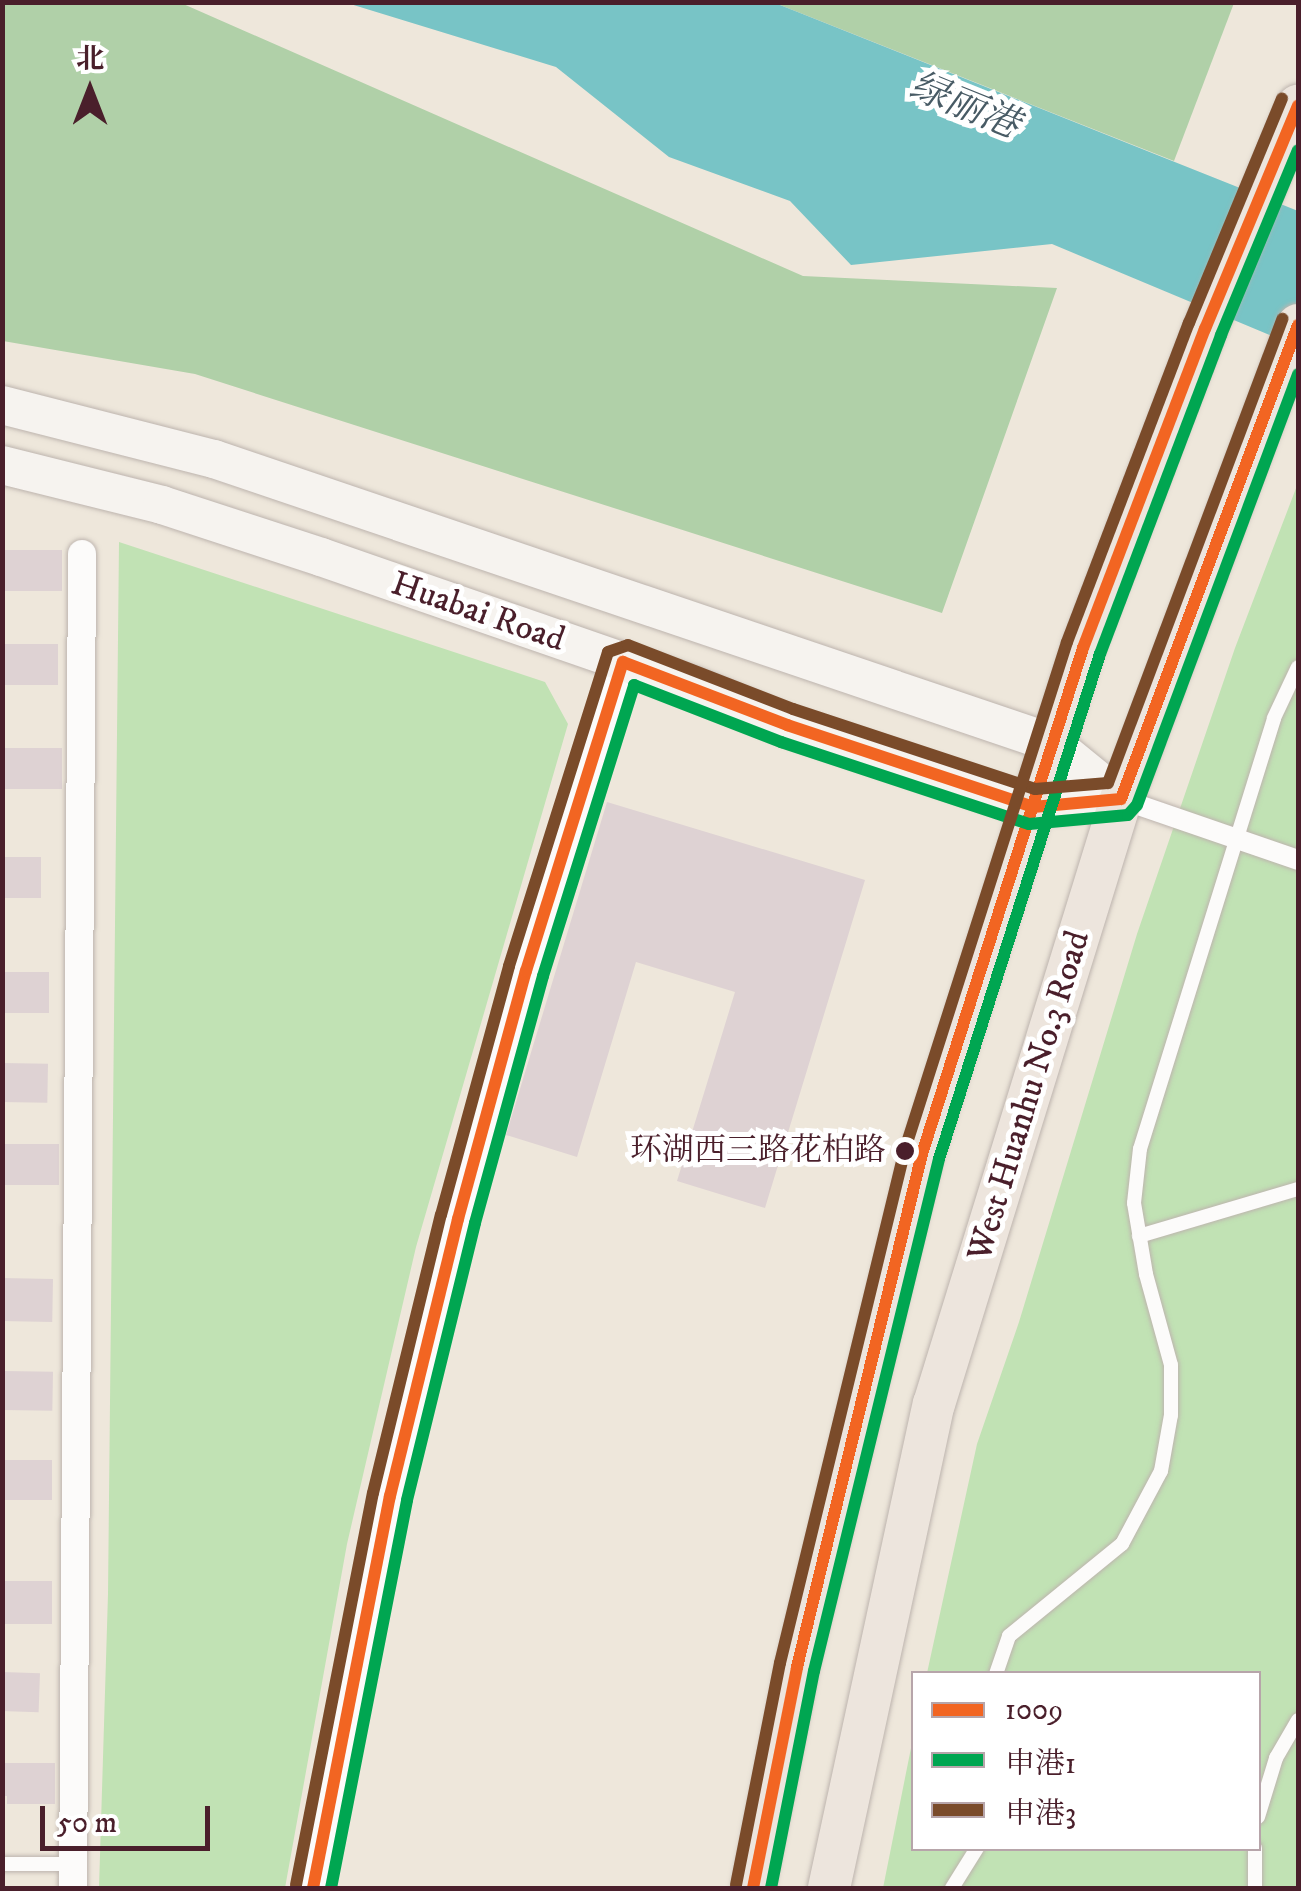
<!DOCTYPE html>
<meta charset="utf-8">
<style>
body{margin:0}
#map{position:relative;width:1301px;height:1891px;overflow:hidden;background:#eee7db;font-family:"IM FELL DW Pica","Noto Serif SC",serif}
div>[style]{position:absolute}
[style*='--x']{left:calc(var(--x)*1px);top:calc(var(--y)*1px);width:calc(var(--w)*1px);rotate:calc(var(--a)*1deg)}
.green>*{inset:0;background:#c1e2b4}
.forest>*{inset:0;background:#b0d0a8}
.water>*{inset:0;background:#78c4c6}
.building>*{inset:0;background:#ded2d3;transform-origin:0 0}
.roads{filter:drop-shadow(0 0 2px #bdb4ae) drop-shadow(0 0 2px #bdb4ae)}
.service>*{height:14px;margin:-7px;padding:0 7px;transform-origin:7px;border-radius:7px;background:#fcfbfa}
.pedestrian>*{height:20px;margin:-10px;padding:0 10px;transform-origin:10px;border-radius:10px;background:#fcfbfa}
.minor>*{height:28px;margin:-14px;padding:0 14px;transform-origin:14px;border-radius:14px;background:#fcfbfa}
.secondary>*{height:38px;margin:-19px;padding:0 19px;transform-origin:19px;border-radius:19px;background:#f6f3ef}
.primary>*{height:42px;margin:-21px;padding:0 21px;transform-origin:21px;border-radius:21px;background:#ede5dd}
.bus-1>*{height:12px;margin:-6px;padding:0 6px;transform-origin:6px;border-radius:6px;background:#f26522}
.bus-2>*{height:12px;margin:-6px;padding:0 6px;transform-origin:6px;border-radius:6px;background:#00a651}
.bus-3>*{height:12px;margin:-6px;padding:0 6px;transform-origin:6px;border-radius:6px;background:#7a4b2a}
.dots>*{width:28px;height:28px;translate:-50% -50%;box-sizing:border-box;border:5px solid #fff;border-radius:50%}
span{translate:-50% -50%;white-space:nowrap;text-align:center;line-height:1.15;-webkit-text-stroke:10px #fff;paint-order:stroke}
.bus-label{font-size:32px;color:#4a1f2b}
.right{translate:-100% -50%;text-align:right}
.street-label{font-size:35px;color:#4a1f2b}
.water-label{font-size:38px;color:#485b65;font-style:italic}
.frame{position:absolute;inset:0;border:5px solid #4a1f2b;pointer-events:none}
.legend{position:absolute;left:911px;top:1671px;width:350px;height:180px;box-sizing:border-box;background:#fff;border:2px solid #b7a5aa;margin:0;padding:12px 18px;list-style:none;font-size:30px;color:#4a1f2b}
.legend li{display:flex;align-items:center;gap:20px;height:50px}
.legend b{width:50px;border:2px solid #b7a5aa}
.north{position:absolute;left:40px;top:40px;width:100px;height:100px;-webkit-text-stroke:8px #fff;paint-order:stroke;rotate:0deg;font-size:28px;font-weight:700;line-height:40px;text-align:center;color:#4a1f2b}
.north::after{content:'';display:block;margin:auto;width:35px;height:45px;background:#4a1f2b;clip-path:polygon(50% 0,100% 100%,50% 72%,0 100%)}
.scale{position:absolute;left:40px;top:1806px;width:170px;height:45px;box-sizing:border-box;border:5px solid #4a1f2b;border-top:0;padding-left:12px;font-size:30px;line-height:35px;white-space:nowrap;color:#4a1f2b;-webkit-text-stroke:8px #fff;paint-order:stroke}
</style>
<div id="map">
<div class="green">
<div style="clip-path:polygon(1298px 483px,1298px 1888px,883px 1888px,913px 1738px,914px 1848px,1258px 1848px,1258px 1674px,927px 1673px,977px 1444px,1019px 1322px,1137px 934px,1235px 648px)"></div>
<div style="clip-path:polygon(119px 542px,545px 682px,568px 724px,416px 1247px,347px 1544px,285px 1888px,99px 1888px,108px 1594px)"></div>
</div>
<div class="forest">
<div style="clip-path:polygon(2px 3px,181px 3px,803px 276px,1057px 288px,942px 613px,195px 374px,3px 341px)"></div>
<div style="clip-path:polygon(775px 3px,1234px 3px,1174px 161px)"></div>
</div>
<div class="water">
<div style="clip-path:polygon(347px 3px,775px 3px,1298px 211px,1298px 347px,1052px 244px,851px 265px,790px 201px,669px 157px,556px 67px)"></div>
</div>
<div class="building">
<div style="left:2px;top:550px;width:60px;height:41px"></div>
<div style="left:2px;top:644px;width:56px;height:41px"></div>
<div style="left:2px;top:748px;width:60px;height:41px"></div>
<div style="clip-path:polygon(607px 802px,865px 880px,765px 1208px,677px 1181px,735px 992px,636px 962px,577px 1157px,506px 1135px)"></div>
<div style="left:2px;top:857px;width:39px;height:41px"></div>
<div style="left:2px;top:972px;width:47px;height:41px"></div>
<div style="left:2px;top:1063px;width:46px;height:39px;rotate:1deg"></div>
<div style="left:2px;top:1144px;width:57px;height:41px"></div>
<div style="left:2px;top:1278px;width:51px;height:43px;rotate:1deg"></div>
<div style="left:4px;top:1371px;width:49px;height:39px;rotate:1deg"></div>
<div style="left:2px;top:1460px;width:50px;height:40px"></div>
<div style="left:2px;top:1581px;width:50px;height:43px"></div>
<div style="left:2px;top:1672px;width:38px;height:39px;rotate:2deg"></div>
<div style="clip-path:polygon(2px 1763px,55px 1763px,55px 1804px,7px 1804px,7px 1796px,2px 1796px)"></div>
</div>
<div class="roads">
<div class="service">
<div style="--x:1139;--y:1236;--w:166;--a:-16.5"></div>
<div style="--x:996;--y:1674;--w:40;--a:-71.1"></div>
<div style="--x:1009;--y:1636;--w:146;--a:-39.2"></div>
<div style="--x:1122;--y:1544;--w:83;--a:-61.9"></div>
<div style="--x:1161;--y:1471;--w:57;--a:-79.9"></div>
<div style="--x:1171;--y:1415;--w:50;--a:-90"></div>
<div style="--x:1171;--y:1365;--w:94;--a:-105.4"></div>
<div style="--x:1146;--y:1274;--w:72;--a:-99.6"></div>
<div style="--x:1134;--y:1203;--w:54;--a:-83.7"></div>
<div style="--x:1140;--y:1149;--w:451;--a:-72.7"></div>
<div style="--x:1274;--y:718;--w:56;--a:-64.8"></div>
<div style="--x:1258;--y:1817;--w:62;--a:-73"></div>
<div style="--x:1276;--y:1758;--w:44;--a:-59.9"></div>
<div style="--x:2;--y:1864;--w:71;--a:0"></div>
<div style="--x:952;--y:1888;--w:47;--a:-58"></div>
<div style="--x:1255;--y:1888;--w:40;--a:-90"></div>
</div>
<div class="pedestrian">
<div style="--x:1121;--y:799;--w:187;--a:19"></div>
</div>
<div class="minor">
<div style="--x:73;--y:1888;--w:1334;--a:-89.61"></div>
<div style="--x:313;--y:1888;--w:399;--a:-78.9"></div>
<div style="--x:390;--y:1496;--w:285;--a:-76.2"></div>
<div style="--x:458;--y:1219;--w:257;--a:-74.7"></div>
<div style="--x:526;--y:971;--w:324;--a:-72.6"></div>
</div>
<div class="secondary">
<div style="--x:2;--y:405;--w:219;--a:14.3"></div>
<div style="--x:214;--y:459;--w:885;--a:18.72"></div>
<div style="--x:1052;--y:743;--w:89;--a:39.1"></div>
<div style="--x:2;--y:465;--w:165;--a:14"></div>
<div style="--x:162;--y:505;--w:167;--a:18.1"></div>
<div style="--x:321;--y:557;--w:395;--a:19.1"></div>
<div style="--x:694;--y:686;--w:101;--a:22.8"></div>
<div style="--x:787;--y:725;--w:259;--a:18.4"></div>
<div style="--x:1033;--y:807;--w:88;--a:-5.2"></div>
</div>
<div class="primary">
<div style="--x:753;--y:1888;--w:225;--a:-78.7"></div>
<div style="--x:797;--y:1667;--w:528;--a:-76.31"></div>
<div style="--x:922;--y:1154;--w:531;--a:-72.35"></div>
<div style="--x:1083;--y:648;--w:342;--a:-69.1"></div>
<div style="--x:1205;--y:329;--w:242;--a:-67.4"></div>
<div style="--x:829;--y:1888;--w:495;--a:-77.8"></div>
<div style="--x:934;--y:1404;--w:633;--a:-72.82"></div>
<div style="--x:1121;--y:799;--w:506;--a:-69.52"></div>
</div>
</div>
<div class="bus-1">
<div style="--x:313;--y:1888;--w:399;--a:-78.9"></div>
<div style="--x:390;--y:1496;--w:285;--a:-76.2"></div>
<div style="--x:458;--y:1219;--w:257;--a:-74.7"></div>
<div style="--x:526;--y:971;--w:324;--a:-72.6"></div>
<div style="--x:623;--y:662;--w:176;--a:21"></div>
<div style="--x:787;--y:725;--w:259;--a:18.4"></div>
<div style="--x:1033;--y:807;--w:88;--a:-5.2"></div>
<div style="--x:1121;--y:799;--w:506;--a:-69.52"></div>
<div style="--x:753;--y:1888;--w:225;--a:-78.7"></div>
<div style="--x:797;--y:1667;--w:528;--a:-76.31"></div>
<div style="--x:922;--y:1154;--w:531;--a:-72.35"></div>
<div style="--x:1083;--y:648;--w:342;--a:-69.1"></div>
<div style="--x:1205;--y:329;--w:242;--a:-67.4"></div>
</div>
<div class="bus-2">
<div style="--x:331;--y:1888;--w:395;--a:-78.9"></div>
<div style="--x:407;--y:1500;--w:285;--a:-76.2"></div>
<div style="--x:475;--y:1223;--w:256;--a:-74.6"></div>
<div style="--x:543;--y:976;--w:305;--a:-72.6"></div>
<div style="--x:634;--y:685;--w:158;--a:21.2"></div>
<div style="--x:781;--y:742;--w:261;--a:18.3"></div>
<div style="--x:1029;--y:824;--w:99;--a:-5.2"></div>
<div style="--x:1128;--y:815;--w:13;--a:-48"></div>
<div style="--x:1137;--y:805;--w:460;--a:-69.5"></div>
<div style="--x:771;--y:1888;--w:221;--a:-78.8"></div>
<div style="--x:814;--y:1671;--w:527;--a:-76.28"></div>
<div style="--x:939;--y:1159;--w:530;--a:-72.32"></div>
<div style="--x:1100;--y:654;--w:341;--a:-69.2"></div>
<div style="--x:1221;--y:335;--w:200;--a:-67.4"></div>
</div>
<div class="bus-3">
<div style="--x:296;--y:1885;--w:399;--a:-78.9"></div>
<div style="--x:373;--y:1493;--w:286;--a:-76.3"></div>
<div style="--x:441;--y:1215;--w:258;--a:-74.7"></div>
<div style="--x:509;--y:966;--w:329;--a:-72.5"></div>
<div style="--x:608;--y:652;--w:21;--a:-19"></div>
<div style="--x:628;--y:645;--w:177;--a:21.2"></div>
<div style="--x:793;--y:709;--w:255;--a:18.3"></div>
<div style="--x:1035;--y:789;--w:73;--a:-4.7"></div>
<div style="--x:1108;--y:783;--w:496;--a:-69.4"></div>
<div style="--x:736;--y:1885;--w:226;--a:-78.8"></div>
<div style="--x:780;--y:1663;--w:529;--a:-76.33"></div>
<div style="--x:905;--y:1149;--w:532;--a:-72.28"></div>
<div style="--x:1067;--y:642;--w:342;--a:-69.1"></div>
<div style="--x:1189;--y:323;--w:243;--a:-67.5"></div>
</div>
<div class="dots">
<div style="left:905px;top:1151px;background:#4a1f2b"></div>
</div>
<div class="bus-label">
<span class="right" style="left:886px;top:1151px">环湖西三路花柏路</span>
</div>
<div class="street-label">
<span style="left:478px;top:612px;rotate:19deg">Huabai Road</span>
<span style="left:1029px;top:1096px;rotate:-73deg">West Huanhu No.3 Road</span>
</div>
<div class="water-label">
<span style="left:964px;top:107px;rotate:22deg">绿丽港</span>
</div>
<div class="frame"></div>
<ul class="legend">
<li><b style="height:12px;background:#f26522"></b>1009</li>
<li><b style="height:12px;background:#00a651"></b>申港1</li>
<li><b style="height:12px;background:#7a4b2a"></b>申港3</li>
</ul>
<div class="north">北</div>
<div class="scale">50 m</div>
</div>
